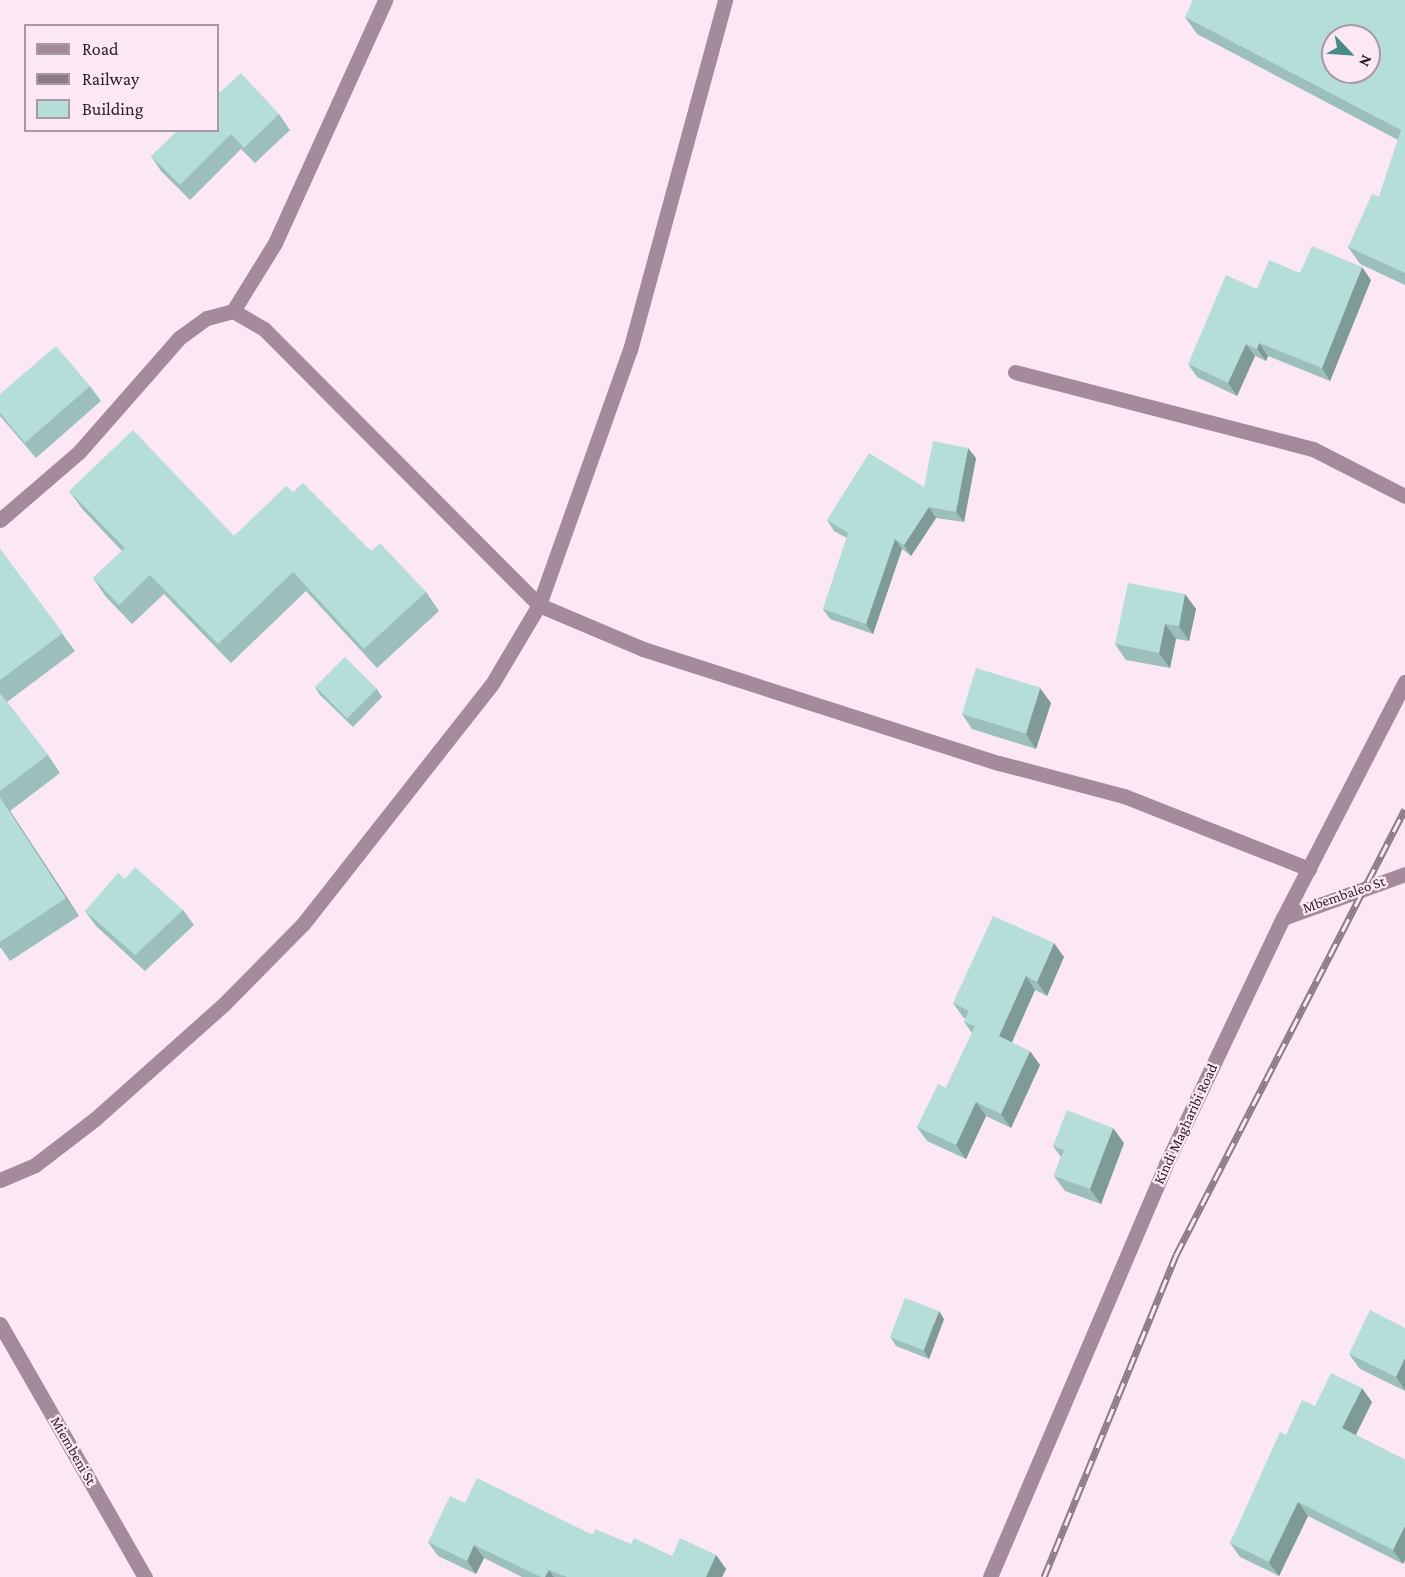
<!DOCTYPE html>
<style>
body{margin:0}
#map{position:relative;width:1405px;height:1577px;overflow:hidden;background:#fce8f4;font-family:"Crimson Pro",serif}
div>[style]{position:absolute}
[style*='--x']{left:calc(var(--x)*1px);top:calc(var(--y)*1px);width:calc(var(--w)*1px);rotate:calc(var(--a)*1deg)}
.street>*{height:15px;margin:-7.5px;padding:0 7.5px;transform-origin:7.5px;border-radius:7.5px;background:#a48a9b}
.rail>*{height:7px;margin-top:-3.5px;transform-origin:0;background:repeating-linear-gradient(90deg,#fce8f4 0 14px,#8a7b84 0 28px);box-sizing:border-box;border-block:2px solid #8a7b84}
.wall>*{inset:0;background:#9cbfbb}
.shaded-wall>*{inset:0;background:#7f9b98}
.building>*{inset:0;background:#b5ded9;transform-origin:0 0}
span{translate:-50% -50%;white-space:nowrap;text-align:center;line-height:1.15;-webkit-text-stroke:4.5px #fce8f4;paint-order:stroke}
.street-label{font-size:15px;color:#2d2229}
.legend{position:absolute;left:24px;top:24px;width:195px;height:108px;box-sizing:border-box;background:#fce8f4;border:2px solid #a999a3;margin:0;padding:8px 10px;list-style:none;font-size:18px;color:#2d2229}
.legend li{display:flex;align-items:center;gap:12px;height:30px}
.legend b{width:30px;border:2px solid #a999a3}
.north{position:absolute;left:1321px;top:24px;width:60px;height:60px;box-sizing:border-box;background:#fce8f4;border:2px solid #a999a3;border-radius:50%;rotate:115deg;font-size:16px;font-weight:700;line-height:24px;text-align:center;color:#2d2229}
.north::after{content:'';display:block;margin:auto;width:21px;height:27px;background:#468c85;clip-path:polygon(50% 0,100% 100%,50% 72%,0 100%)}
</style>
<div id="map">
<div class="street">
<div style="--x:233;--y:311;--w:80;--a:-58.3"></div>
<div style="--x:275;--y:243;--w:267;--a:-65.6"></div>
<div style="--x:1015;--y:372;--w:308;--a:14.5"></div>
<div style="--x:1313;--y:449;--w:103;--a:27.1"></div>
<div style="--x:0;--y:520;--w:104;--a:-40.7"></div>
<div style="--x:79;--y:452;--w:152;--a:-48.7"></div>
<div style="--x:179;--y:338;--w:34;--a:-36"></div>
<div style="--x:207;--y:318;--w:27;--a:-15"></div>
<div style="--x:233;--y:311;--w:36;--a:30"></div>
<div style="--x:264;--y:329;--w:390;--a:45.1"></div>
<div style="--x:539;--y:605;--w:113;--a:22.9"></div>
<div style="--x:643;--y:649;--w:374;--a:17.8"></div>
<div style="--x:999;--y:763;--w:129;--a:14.8"></div>
<div style="--x:1124;--y:796;--w:199;--a:21.5"></div>
<div style="--x:1283;--y:918;--w:130;--a:-19.8"></div>
<div style="--x:0;--y:1180;--w:38;--a:-23"></div>
<div style="--x:35;--y:1165;--w:76;--a:-37.5"></div>
<div style="--x:95;--y:1119;--w:173;--a:-41.7"></div>
<div style="--x:224;--y:1004;--w:112;--a:-45.4"></div>
<div style="--x:303;--y:924;--w:305;--a:-51.8"></div>
<div style="--x:492;--y:684;--w:92;--a:-59.3"></div>
<div style="--x:539;--y:605;--w:271;--a:-70.4"></div>
<div style="--x:630;--y:350;--w:363;--a:-74.8"></div>
<div style="--x:0;--y:1324;--w:292;--a:60.2"></div>
<div style="--x:990;--y:1577;--w:449;--a:-66.9"></div>
<div style="--x:1166;--y:1164;--w:272;--a:-64.6"></div>
<div style="--x:1283;--y:918;--w:266;--a:-62.7"></div>
</div>
<div class="rail">
<div style="--x:1044;--y:1577;--w:348;--a:-67.7"></div>
<div style="--x:1176;--y:1255;--w:501;--a:-62.82"></div>
</div>
<div class="wall">
<div style="clip-path:polygon(1405px 0,1405px 285px,1360px 264px,1348px 247px,1379px 197px,1398px 140px,1197px 34px,1185px 17px)"></div>
<div style="clip-path:polygon(279px 114px,290px 130px,255px 163px,241px 149px,190px 200px,161px 171px,151px 156px)"></div>
<div style="clip-path:polygon(1300px 273px,1371px 280px,1330px 381px,1268px 356px,1266px 361px,1255px 356px,1237px 396px,1197px 377px,1188px 364px,1257px 289px)"></div>
<div style="clip-path:polygon(90px 386px,101px 401px,36px 458px,0 416px,0 394px)"></div>
<div style="clip-path:polygon(976px 458px,964px 522px,936px 518px,911px 556px,902px 549px,873px 634px,830px 619px,823px 609px,847px 538px,834px 531px,827px 520px,924px 487px)"></div>
<div style="clip-path:polygon(69px 491px,234px 536px,293px 492px,426px 592px,439px 611px,377px 668px,306px 591px,231px 663px,164px 594px,132px 624px,106px 597px,93px 578px,122px 551px,83px 510px)"></div>
<div style="clip-path:polygon(0 549px,75px 651px,7px 702px,48px 755px,60px 773px,10px 811px,79px 916px,10px 961px,1px 948px,0 948px)"></div>
<div style="clip-path:polygon(1185px 594px,1196px 609px,1189px 641px,1176px 639px,1170px 668px,1126px 660px,1115px 644px)"></div>
<div style="clip-path:polygon(315px 687px,377px 689px,382px 697px,353px 727px,320px 695px)"></div>
<div style="clip-path:polygon(1051px 703px,1036px 749px,972px 729px,962px 714px)"></div>
<div style="clip-path:polygon(125px 879px,183px 910px,194px 925px,145px 971px,96px 926px,85px 911px)"></div>
<div style="clip-path:polygon(1064px 957px,1047px 996px,1035px 990px,1012px 1043px,1040px 1065px,1011px 1128px,986px 1116px,966px 1159px,927px 1141px,917px 1127px,946px 1088px,972px 1033px,964px 1022px,966px 1019px,963px 1017px,953px 1003px)"></div>
<div style="clip-path:polygon(1124px 1143px,1101px 1204px,1065px 1191px,1054px 1176px,1061px 1157px,1053px 1146px)"></div>
<div style="clip-path:polygon(944px 1319px,929px 1359px,896px 1346px,891px 1338px)"></div>
<div style="clip-path:polygon(1405px 1328px,1405px 1391px,1360px 1369px,1349px 1354px)"></div>
<div style="clip-path:polygon(1372px 1402px,1356px 1435px,1405px 1460px,1405px 1560px,1403px 1564px,1308px 1516px,1279px 1576px,1240px 1557px,1230px 1543px,1286px 1435px,1315px 1406px)"></div>
<div style="clip-path:polygon(465px 1503px,631px 1544px,672px 1556px,716px 1555px,726px 1569px,722px 1577px,522px 1577px,484px 1558px,476px 1574px,438px 1556px,428px 1542px)"></div>
</div>
<div class="shaded-wall">
<div style="clip-path:polygon(1362px 267px,1371px 280px,1330px 381px,1322px 368px)"></div>
<div style="clip-path:polygon(1259px 343px,1268px 356px,1266px 361px,1257px 349px)"></div>
<div style="clip-path:polygon(1246px 344px,1255px 356px,1237px 396px,1228px 383px)"></div>
<div style="clip-path:polygon(968px 448px,976px 458px,964px 522px,956px 512px)"></div>
<div style="clip-path:polygon(929px 507px,936px 518px,911px 556px,904px 545px)"></div>
<div style="clip-path:polygon(895px 539px,902px 549px,873px 634px,866px 624px)"></div>
<div style="clip-path:polygon(1185px 594px,1196px 609px,1189px 641px,1179px 626px)"></div>
<div style="clip-path:polygon(1165px 624px,1176px 639px,1170px 668px,1159px 653px)"></div>
<div style="clip-path:polygon(1040px 688px,1051px 703px,1036px 749px,1026px 734px)"></div>
<div style="clip-path:polygon(0 797px,10px 811px,79px 916px,66px 898px)"></div>
<div style="clip-path:polygon(1054px 943px,1064px 957px,1047px 996px,1037px 982px)"></div>
<div style="clip-path:polygon(1026px 976px,1035px 990px,1008px 1050px,999px 1036px)"></div>
<div style="clip-path:polygon(1030px 1051px,1040px 1065px,1011px 1128px,1001px 1114px)"></div>
<div style="clip-path:polygon(976px 1102px,986px 1116px,966px 1159px,956px 1145px)"></div>
<div style="clip-path:polygon(1113px 1128px,1124px 1143px,1101px 1204px,1090px 1189px)"></div>
<div style="clip-path:polygon(939px 1311px,944px 1319px,929px 1359px,924px 1351px)"></div>
<div style="clip-path:polygon(1405px 1358px,1405px 1390px,1396px 1377px)"></div>
<div style="clip-path:polygon(1362px 1388px,1372px 1402px,1352px 1442px,1342px 1428px)"></div>
<div style="clip-path:polygon(1298px 1502px,1308px 1516px,1279px 1576px,1269px 1562px)"></div>
<div style="clip-path:polygon(1405px 1526px,1405px 1560px,1403px 1564px,1393px 1550px)"></div>
<div style="clip-path:polygon(474px 1545px,484px 1558px,476px 1574px,467px 1561px)"></div>
<div style="clip-path:polygon(716px 1555px,726px 1569px,722px 1577px,706px 1577px)"></div>
<div style="clip-path:polygon(549px 1570px,554px 1577px,545px 1577px)"></div>
</div>
<div class="building">
<div style="clip-path:polygon(evenodd,1193px 0,1405px 0,1405px 273px,1348px 247px,1372px 194px,1379px 197px,1401px 130px,1185px 17px,1193px 0,1333px 36px,1369px 36px,1369px 72px,1333px 72px,1333px 36px)"></div>
<div style="clip-path:polygon(241px 73px,279px 114px,244px 148px,231px 134px,180px 185px,151px 156px,178px 130px,218px 130px,218px 94px)"></div>
<div style="clip-path:polygon(1312px 246px,1362px 267px,1322px 368px,1259px 343px,1257px 349px,1246px 344px,1228px 383px,1188px 364px,1226px 275px,1257px 289px,1269px 260px,1300px 273px)"></div>
<div style="clip-path:polygon(56px 346px,90px 386px,25px 443px,0 413px,0 394px)"></div>
<div style="clip-path:polygon(133px 430px,234px 536px,286px 486px,293px 492px,303px 483px,371px 551px,380px 543px,426px 592px,364px 649px,293px 572px,218px 644px,150px 575px,119px 605px,93px 578px,125px 548px,69px 491px)"></div>
<div style="clip-path:polygon(933px 441px,968px 448px,956px 512px,929px 507px,904px 545px,895px 539px,866px 624px,823px 609px,848px 533px,827px 520px,869px 453px,924px 487px)"></div>
<div style="clip-path:polygon(0 549px,63px 633px,0 680px)"></div>
<div style="clip-path:polygon(1128px 583px,1185px 594px,1179px 626px,1165px 624px,1159px 653px,1115px 644px)"></div>
<div style="left:345px;top:657px;width:45px;height:42px;rotate:45deg"></div>
<div style="left:976px;top:668px;width:67px;height:48px;rotate:17deg"></div>
<div style="clip-path:polygon(0 693px,48px 755px,0 791px)"></div>
<div style="clip-path:polygon(0 797px,66px 898px,0 942px)"></div>
<div style="clip-path:polygon(135px 867px,183px 910px,135px 955px,85px 911px,118px 873px,125px 879px)"></div>
<div style="clip-path:polygon(993px 916px,1054px 943px,1037px 982px,1026px 976px,999px 1036px,995px 1034px,1030px 1051px,1001px 1114px,976px 1102px,956px 1145px,917px 1127px,938px 1084px,946px 1088px,975px 1026px,964px 1022px,969px 1011px,953px 1003px)"></div>
<div style="clip-path:polygon(1067px 1110px,1113px 1128px,1090px 1189px,1054px 1176px,1064px 1150px,1053px 1146px)"></div>
<div style="left:905px;top:1298px;width:36px;height:42px;rotate:21deg"></div>
<div style="clip-path:polygon(1370px 1310px,1405px 1328px,1405px 1358px,1396px 1377px,1349px 1354px)"></div>
<div style="clip-path:polygon(1331px 1373px,1362px 1388px,1342px 1428px,1405px 1460px,1405px 1526px,1393px 1550px,1298px 1502px,1269px 1562px,1230px 1543px,1280px 1432px,1286px 1435px,1302px 1400px,1315px 1406px)"></div>
<div style="clip-path:polygon(477px 1478px,593px 1535px,595px 1529px,631px 1544px,634px 1538px,672px 1556px,680px 1538px,716px 1555px,706px 1577px,567px 1577px,549px 1570px,545px 1577px,541px 1577px,474px 1545px,467px 1561px,428px 1542px,450px 1496px,465px 1503px)"></div>
</div>
<div class="street-label">
<span style="left:1344px;top:895px;rotate:-19deg">Mbembaleo St</span>
<span style="left:1186px;top:1124px;rotate:-65deg">Kindi Magharibi Road</span>
<span style="left:73px;top:1451px;rotate:60deg">Miembeni St</span>
</div>
<ul class="legend">
<li><b style="height:8px;background:#a48a9b"></b>Road</li>
<li><b style="height:8px;background:#8a7b84"></b>Railway</li>
<li><b style="height:16px;background:#b5ded9"></b>Building</li>
</ul>
<div class="north">N</div>
</div>
